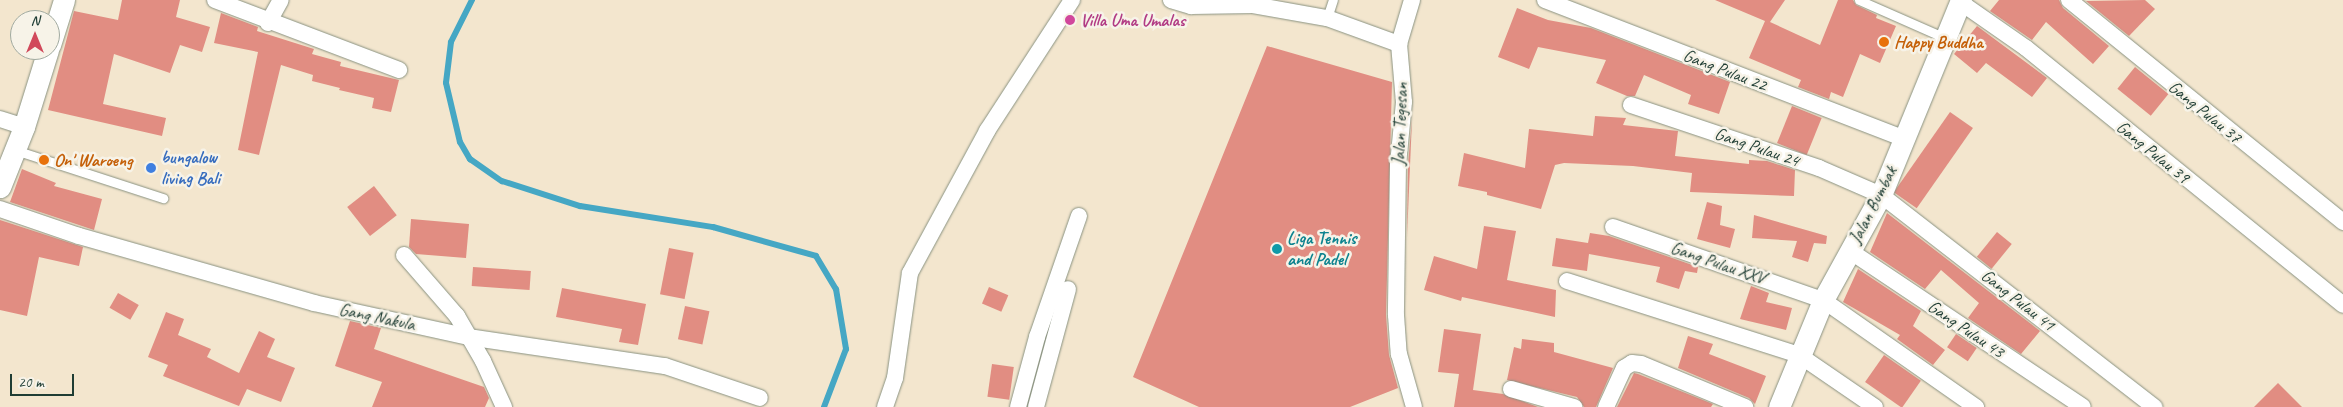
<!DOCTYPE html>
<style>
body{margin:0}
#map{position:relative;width:2343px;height:407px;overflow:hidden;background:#f3e6ce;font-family:Caveat,sans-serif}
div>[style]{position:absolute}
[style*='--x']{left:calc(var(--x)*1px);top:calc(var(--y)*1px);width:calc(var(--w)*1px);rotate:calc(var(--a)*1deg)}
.stream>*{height:6px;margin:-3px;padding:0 3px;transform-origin:3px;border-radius:3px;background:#45a7c4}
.building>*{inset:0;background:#e18d82;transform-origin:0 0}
.roads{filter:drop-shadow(0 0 1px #899281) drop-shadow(0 0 1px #899281)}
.service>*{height:9px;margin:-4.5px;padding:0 4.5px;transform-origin:4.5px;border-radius:4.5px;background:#fff}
.minor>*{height:16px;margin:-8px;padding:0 8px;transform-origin:8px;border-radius:8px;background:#fff}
.tertiary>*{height:21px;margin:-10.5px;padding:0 10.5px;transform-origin:10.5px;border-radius:10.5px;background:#fff}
.dots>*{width:14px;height:14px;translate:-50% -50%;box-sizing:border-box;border:2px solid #f7f3e8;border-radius:50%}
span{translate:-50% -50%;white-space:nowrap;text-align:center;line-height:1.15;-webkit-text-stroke:5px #f7f3e8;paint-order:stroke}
.hotel-label{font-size:18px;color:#b23c85;font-weight:700}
.left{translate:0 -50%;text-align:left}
.food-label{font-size:18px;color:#c56008;font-weight:700}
.street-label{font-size:18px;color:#1f3d34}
.shop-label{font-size:18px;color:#366cbe;font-weight:700}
.culture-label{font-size:18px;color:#0d838f;font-weight:700}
.north{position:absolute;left:10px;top:10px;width:50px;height:50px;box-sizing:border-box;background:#f7f3e8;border:1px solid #a1aaa0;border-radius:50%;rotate:0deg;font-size:14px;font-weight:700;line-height:20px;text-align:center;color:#1f3d34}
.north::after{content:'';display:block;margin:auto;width:18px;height:22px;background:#d1495b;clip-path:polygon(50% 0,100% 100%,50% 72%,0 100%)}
.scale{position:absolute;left:10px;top:374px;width:64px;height:22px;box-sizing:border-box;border:2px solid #1f3d34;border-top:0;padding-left:6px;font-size:15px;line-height:18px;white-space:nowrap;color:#1f3d34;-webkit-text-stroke:4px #f7f3e8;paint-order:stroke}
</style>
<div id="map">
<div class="stream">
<div style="--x:472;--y:0;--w:47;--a:116.6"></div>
<div style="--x:451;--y:42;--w:41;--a:97"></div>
<div style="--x:446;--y:83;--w:61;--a:76.7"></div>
<div style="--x:460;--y:142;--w:20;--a:60"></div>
<div style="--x:470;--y:159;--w:39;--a:35"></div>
<div style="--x:502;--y:181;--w:82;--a:17.8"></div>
<div style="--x:580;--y:206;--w:135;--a:9"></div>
<div style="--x:713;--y:227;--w:107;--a:15.7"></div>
<div style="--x:816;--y:256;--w:39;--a:59"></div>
<div style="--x:836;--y:289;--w:61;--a:80.5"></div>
<div style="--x:846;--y:349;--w:62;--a:110.8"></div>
</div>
<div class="building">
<div style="clip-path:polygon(122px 0,180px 0,176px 17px,210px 27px,202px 52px,180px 45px,170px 73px,114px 54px,103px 104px,166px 118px,162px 136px,48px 110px,74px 11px,118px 20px)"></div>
<div style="clip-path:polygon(1715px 0,1785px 0,1770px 22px,1820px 45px,1838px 0,1853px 0,1856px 5px,1877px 15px,1876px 18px,1896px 26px,1880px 63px,1860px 54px,1843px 97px,1831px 92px,1829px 99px,1798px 87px,1801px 80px,1749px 58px,1765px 21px)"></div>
<div style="clip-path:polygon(1999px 0,2059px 0,2063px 8px,2109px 46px,2093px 64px,2046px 22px,2032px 40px,1990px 11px)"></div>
<div style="clip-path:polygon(2145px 0,2155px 9px,2129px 36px,2086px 1px)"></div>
<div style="clip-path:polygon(1517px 8px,1548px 20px,1591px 28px,1730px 82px,1719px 114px,1688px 104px,1691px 95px,1644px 75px,1635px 96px,1627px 96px,1596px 83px,1606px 60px,1538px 47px,1529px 69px,1498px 57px)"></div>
<div style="clip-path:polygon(221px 13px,258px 27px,257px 31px,314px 49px,312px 54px,341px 62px,340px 66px,399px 80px,391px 112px,372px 108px,374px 98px,339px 90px,340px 88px,312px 81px,313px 75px,281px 65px,259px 155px,238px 150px,258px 52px,214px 43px)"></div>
<div style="clip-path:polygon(1977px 26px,2047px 78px,2032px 97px,1986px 63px,1977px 73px,1954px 54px)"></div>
<div style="clip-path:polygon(1267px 46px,1392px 82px,1386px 315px,1389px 355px,1398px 388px,1350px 407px,1199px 407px,1133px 377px)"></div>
<div style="left:2135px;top:67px;width:43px;height:28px;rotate:39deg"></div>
<div style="left:1792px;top:106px;width:32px;height:40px;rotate:22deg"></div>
<div style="left:1950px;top:112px;width:28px;height:98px;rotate:35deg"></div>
<div style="clip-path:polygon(1595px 116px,1626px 118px,1623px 125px,1678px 131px,1675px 156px,1749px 164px,1749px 160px,1767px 161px,1795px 170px,1794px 196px,1690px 192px,1692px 173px,1633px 166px,1564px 163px,1555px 165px,1541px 209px,1487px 195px,1487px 192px,1458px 186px,1464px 153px,1525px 168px,1529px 129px,1593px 136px)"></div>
<div style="clip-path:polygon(1412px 119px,1407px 237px,1408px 165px)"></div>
<div style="clip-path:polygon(22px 169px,56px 183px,54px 186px,102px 199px,94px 230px,10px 202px)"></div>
<div style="left:374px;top:186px;width:37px;height:34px;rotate:52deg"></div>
<div style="clip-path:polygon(1707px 202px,1722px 206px,1720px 225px,1735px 229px,1730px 248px,1697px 239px)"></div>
<div style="clip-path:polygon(1887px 213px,2040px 331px,2021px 354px,1968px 318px,1979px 303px,1941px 270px,1925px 289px,1870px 252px)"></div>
<div style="clip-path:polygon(1754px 215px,1827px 236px,1826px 244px,1814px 243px,1808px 262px,1792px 257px,1797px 241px,1752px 238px)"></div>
<div style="clip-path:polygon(411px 219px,469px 224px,466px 258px,416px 254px,409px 247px)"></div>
<div style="clip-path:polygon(0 220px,83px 247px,79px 266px,39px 257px,27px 316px,0 310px)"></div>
<div style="clip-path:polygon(1484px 226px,1516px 231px,1507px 280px,1556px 290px,1555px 317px,1462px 297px,1461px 301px,1424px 290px,1434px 256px,1477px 269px)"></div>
<div style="left:1997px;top:232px;width:19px;height:32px;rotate:39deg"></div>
<div style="clip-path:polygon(1590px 233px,1609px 236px,1698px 267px,1697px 273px,1685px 271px,1679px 289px,1656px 282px,1660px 267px,1589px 254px,1587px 271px,1552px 266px,1556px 238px,1588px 243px)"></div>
<div style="left:669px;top:248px;width:25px;height:47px;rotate:11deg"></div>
<div style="left:473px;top:267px;width:58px;height:19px;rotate:4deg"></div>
<div style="clip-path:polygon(1858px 269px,1921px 311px,1913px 326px,1945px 350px,1933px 365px,1897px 339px,1900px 335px,1843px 302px)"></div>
<div style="clip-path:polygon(1751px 286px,1769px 293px,1766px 302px,1792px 308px,1786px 330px,1740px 319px)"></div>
<div style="left:989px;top:287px;width:21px;height:18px;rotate:23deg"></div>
<div style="clip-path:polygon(562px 288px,646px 304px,638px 345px,619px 342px,622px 329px,556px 317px)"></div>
<div style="left:118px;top:293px;width:24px;height:17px;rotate:30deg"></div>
<div style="left:685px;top:306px;width:25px;height:34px;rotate:12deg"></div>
<div style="clip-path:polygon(166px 312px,184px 319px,178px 335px,211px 349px,207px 357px,239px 373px,259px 331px,275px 339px,267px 357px,295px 368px,281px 402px,247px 389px,239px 406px,163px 376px,168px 365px,148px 357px)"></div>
<div style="clip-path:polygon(350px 321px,381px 328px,374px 349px,484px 387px,489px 398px,485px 407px,372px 407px,382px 382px,335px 366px)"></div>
<div style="clip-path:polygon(1444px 329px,1481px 334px,1473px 390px,1503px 394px,1538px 407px,1454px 407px,1459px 374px,1438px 372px)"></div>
<div style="left:1956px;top:334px;width:25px;height:16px;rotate:34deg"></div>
<div style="clip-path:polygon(1688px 336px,1713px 344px,1709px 354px,1766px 376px,1755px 404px,1749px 398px,1678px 368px)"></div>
<div style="clip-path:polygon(1522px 339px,1554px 343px,1554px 352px,1613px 368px,1596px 407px,1584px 407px,1577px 397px,1507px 380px,1514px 347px,1521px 349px)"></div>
<div style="left:1884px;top:355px;width:45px;height:33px;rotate:35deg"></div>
<div style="left:992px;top:364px;width:22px;height:33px;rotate:8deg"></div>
<div style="clip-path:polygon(1634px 373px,1638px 374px,1713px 404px,1711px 407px,1617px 407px)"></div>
<div style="clip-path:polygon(2278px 383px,2302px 407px,2254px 407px)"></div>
</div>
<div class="roads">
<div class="service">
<div style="--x:1859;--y:0;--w:94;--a:23.8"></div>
<div style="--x:1327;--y:18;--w:19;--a:-72"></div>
<div style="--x:15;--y:150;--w:156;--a:18"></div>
</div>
<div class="minor">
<div style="--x:215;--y:0;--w:197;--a:20.8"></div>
<div style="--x:1171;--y:0;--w:21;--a:17"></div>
<div style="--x:1191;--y:6;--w:62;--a:-0.9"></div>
<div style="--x:1253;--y:5;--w:75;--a:10"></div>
<div style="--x:1327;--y:18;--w:77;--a:19.9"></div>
<div style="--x:1399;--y:44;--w:58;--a:85.1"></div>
<div style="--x:1404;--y:102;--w:62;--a:95.5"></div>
<div style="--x:1398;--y:164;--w:151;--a:90.8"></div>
<div style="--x:1396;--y:315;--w:39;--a:86"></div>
<div style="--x:1399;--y:354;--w:55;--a:74.2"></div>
<div style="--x:1545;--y:0;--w:386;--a:21.1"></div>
<div style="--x:2069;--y:0;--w:353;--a:39"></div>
<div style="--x:1960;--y:2;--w:80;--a:34.9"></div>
<div style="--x:2026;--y:48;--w:408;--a:39"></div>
<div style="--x:268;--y:23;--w:26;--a:-61"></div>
<div style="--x:1399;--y:44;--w:46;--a:-73.5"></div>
<div style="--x:1631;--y:105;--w:198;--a:18.5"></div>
<div style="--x:1819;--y:168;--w:68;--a:23.5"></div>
<div style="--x:1881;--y:195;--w:346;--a:37.8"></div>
<div style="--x:0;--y:119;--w:25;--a:18"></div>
<div style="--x:0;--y:209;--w:83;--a:18.9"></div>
<div style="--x:79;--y:236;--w:244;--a:15.9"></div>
<div style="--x:314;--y:303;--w:158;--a:12.4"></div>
<div style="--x:468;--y:337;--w:199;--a:8.4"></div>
<div style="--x:665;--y:366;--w:100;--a:18.6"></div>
<div style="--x:1613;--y:227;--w:222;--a:19.2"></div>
<div style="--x:1823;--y:300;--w:187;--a:35"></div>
<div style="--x:1850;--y:251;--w:280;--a:33.8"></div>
<div style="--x:404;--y:255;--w:81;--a:49"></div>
<div style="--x:457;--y:316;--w:52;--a:60"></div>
<div style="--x:483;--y:361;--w:51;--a:65.5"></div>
<div style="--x:1567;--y:281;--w:244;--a:17.7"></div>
<div style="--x:1799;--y:355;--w:92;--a:34.4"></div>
<div style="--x:1511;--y:389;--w:66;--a:15.9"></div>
<div style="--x:885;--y:407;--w:31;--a:-71"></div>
<div style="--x:895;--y:378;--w:106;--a:-81.9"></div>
<div style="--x:910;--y:273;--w:162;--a:-61.5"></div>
<div style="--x:987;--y:131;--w:156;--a:-57"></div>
<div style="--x:1018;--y:407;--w:73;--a:-74.8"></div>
<div style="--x:1037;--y:337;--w:128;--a:-70.9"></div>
<div style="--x:1036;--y:407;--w:122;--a:-74.8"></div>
<div style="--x:1606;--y:407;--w:43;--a:-65.2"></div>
<div style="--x:1624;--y:368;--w:9;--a:-32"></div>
<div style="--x:1632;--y:363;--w:9;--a:6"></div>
<div style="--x:1641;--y:364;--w:113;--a:22.5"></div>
</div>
<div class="tertiary">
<div style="--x:50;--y:45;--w:47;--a:-72.7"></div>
<div style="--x:0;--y:187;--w:65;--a:-68.2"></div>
<div style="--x:24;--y:127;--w:81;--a:-72.7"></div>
<div style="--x:1779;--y:407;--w:116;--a:-67.6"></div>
<div style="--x:1823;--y:300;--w:120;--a:-61.1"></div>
<div style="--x:1881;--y:195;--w:211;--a:-67.7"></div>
</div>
</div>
<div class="dots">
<div style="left:1070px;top:20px;background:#d1479c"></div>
<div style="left:1884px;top:42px;background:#e8710a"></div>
<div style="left:44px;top:160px;background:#e8710a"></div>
<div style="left:151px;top:168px;background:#3f7fe0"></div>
<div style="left:1277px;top:249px;background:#0f9aa8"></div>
</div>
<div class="hotel-label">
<span class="left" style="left:1080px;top:20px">Villa Uma Umalas</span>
</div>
<div class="food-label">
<span class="left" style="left:1894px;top:42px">Happy Buddha</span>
<span class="left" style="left:54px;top:160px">On' Waroeng</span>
</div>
<div class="street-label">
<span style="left:1725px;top:70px;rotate:21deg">Gang Pulau 22</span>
<span style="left:2205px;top:112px;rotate:39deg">Gang Pulau 37</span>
<span style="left:1400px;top:124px;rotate:-88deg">Jalan Tegesan</span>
<span style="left:1757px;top:147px;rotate:19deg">Gang Pulau 24</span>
<span style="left:2153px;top:152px;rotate:39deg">Gang Pulau 39</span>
<span style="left:1873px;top:205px;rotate:-63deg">Jalan Bumbak</span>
<span style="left:1718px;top:263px;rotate:19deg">Gang Pulau XXV</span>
<span style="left:2018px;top:300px;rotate:38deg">Gang Pulau 41</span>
<span style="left:377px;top:317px;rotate:12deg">Gang Nakula</span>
<span style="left:1966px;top:329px;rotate:34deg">Gang Pulau 43</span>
</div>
<div class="shop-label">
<span class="left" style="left:161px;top:168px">bungalow<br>living Bali</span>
</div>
<div class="culture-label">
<span class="left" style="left:1287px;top:249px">Liga Tennis<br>and Padel</span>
</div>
<div class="north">N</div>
<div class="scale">20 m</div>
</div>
